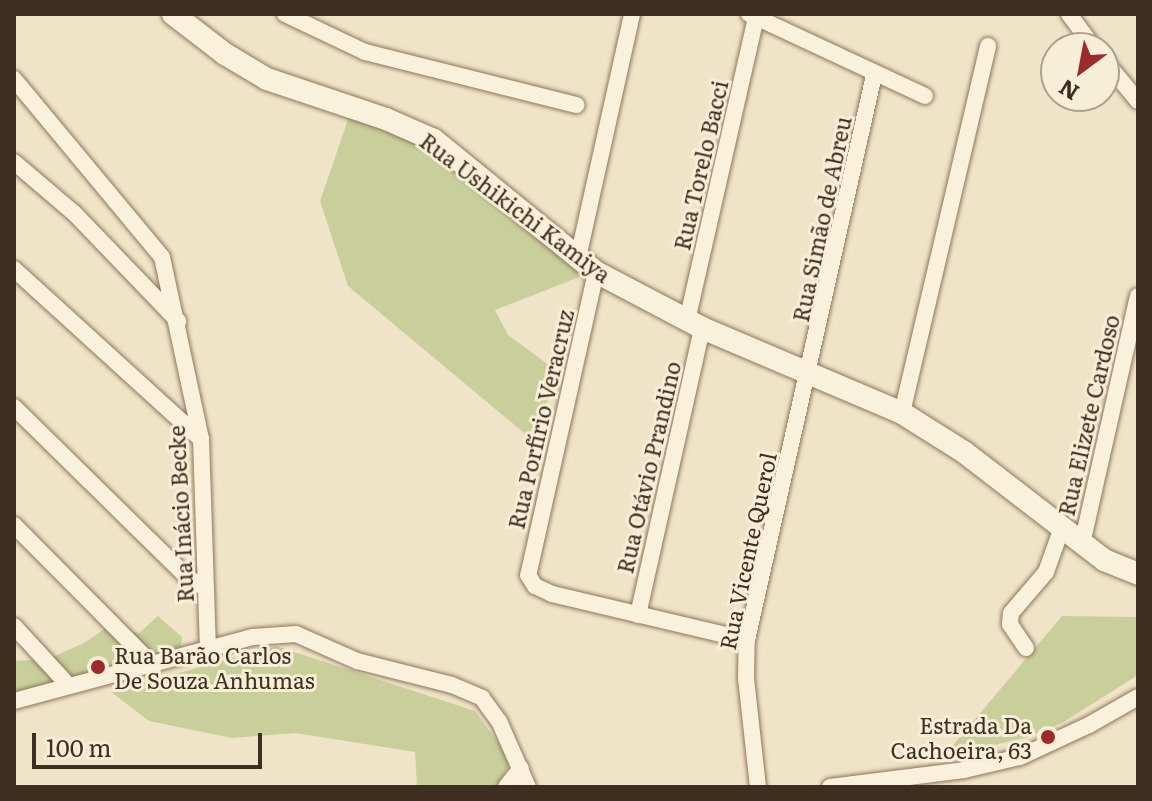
<!DOCTYPE html>
<meta charset="utf-8">
<style>
body{margin:0}
#map{position:relative;width:1152px;height:801px;overflow:hidden;background:#f0e4c8;font-family:Literata,serif}
div>[style]{position:absolute}
[style*='--x']{left:calc(var(--x)*1px);top:calc(var(--y)*1px);width:calc(var(--w)*1px);rotate:calc(var(--a)*1deg)}
.green>*{inset:0;background:#c9cf9b}
.roads{filter:drop-shadow(0 0 2px #8d765c) drop-shadow(0 0 2px #8d765c)}
.street>*{height:16px;margin:-8px;padding:0 8px;transform-origin:8px;border-radius:8px;background:#faf1dc}
.secondary>*{height:22px;margin:-11px;padding:0 11px;transform-origin:11px;border-radius:11px;background:#faf1dc}
.dots>*{width:22px;height:22px;translate:-50% -50%;box-sizing:border-box;border:4px solid #f7eed8;border-radius:50%}
span{translate:-50% -50%;white-space:nowrap;text-align:center;line-height:1.15;-webkit-text-stroke:6px #f7eed8;paint-order:stroke}
.street-label{font-size:22px;color:#3d2e20}
.poi-label{font-size:22px;color:#3d2e20}
.left{translate:0 -50%;text-align:left}
.right{translate:-100% -50%;text-align:right}
.frame{position:absolute;inset:0;border:16px solid #3d2e20;pointer-events:none}
.north{position:absolute;left:1040px;top:32px;width:80px;height:80px;box-sizing:border-box;background:#f7eed8;border:2px solid #ada18e;border-radius:50%;rotate:212deg;font-size:22px;font-weight:700;line-height:32px;text-align:center;color:#3d2e20}
.north::after{content:'';display:block;margin:auto;width:28px;height:36px;background:#9e2a2b;clip-path:polygon(50% 0,100% 100%,50% 72%,0 100%)}
.scale{position:absolute;left:32px;top:733px;width:230px;height:36px;box-sizing:border-box;border:4px solid #3d2e20;border-top:0;padding-left:10px;font-size:24px;line-height:28px;white-space:nowrap;color:#3d2e20;-webkit-text-stroke:6px #f7eed8;paint-order:stroke}
</style>
<div id="map">
<div class="green">
<div style="clip-path:polygon(352px 108px,439px 156px,582px 276px,495px 310px,508px 335px,557px 371px,535px 442px,348px 286px,320px 201px)"></div>
<div style="clip-path:polygon(158px 616px,182px 637px,181px 647px,14px 695px,14px 661px,48px 659px,84px 643px,109px 626px,139px 633px)"></div>
<div style="clip-path:polygon(1062px 616px,1138px 617px,1138px 675px,1062px 723px,1025px 738px,943px 757px)"></div>
<div style="clip-path:polygon(276px 646px,475px 711px,511px 761px,497px 787px,417px 787px,415px 752px,295px 733px,232px 738px,149px 721px,111px 692px)"></div>
</div>
<div class="roads">
<div class="street">
<div style="--x:285;--y:14;--w:89;--a:25.4"></div>
<div style="--x:365;--y:52;--w:218;--a:14.1"></div>
<div style="--x:749;--y:14;--w:194;--a:25"></div>
<div style="--x:1069;--y:14;--w:42;--a:53.7"></div>
<div style="--x:1104;--y:60;--w:53;--a:50.3"></div>
<div style="--x:14;--y:79;--w:231;--a:50.3"></div>
<div style="--x:162;--y:257;--w:186;--a:77.9"></div>
<div style="--x:201;--y:439;--w:209;--a:88.1"></div>
<div style="--x:14;--y:162;--w:80;--a:40.4"></div>
<div style="--x:75;--y:214;--w:149;--a:46.1"></div>
<div style="--x:578;--y:258;--w:250;--a:-77.5"></div>
<div style="--x:14;--y:269;--w:253;--a:42.3"></div>
<div style="--x:596;--y:272;--w:311;--a:102.6"></div>
<div style="--x:528;--y:575;--w:13;--a:58"></div>
<div style="--x:535;--y:586;--w:19;--a:25"></div>
<div style="--x:552;--y:594;--w:200;--a:13.3"></div>
<div style="--x:687;--y:321;--w:311;--a:-77.2"></div>
<div style="--x:14;--y:407;--w:243;--a:44.5"></div>
<div style="--x:187;--y:577;--w:22;--a:32"></div>
<div style="--x:902;--y:413;--w:377;--a:-76.8"></div>
<div style="--x:14;--y:525;--w:197;--a:45.2"></div>
<div style="--x:1082;--y:544;--w:254;--a:-77.3"></div>
<div style="--x:638;--y:615;--w:294;--a:-77.4"></div>
<div style="--x:14;--y:626;--w:81;--a:47.5"></div>
<div style="--x:1026;--y:648;--w:29;--a:-124"></div>
<div style="--x:1010;--y:624;--w:11;--a:-85"></div>
<div style="--x:1011;--y:613;--w:54;--a:-49.5"></div>
<div style="--x:1046;--y:572;--w:45;--a:-70.3"></div>
<div style="--x:14;--y:701;--w:247;--a:-15"></div>
<div style="--x:253;--y:637;--w:43;--a:-4"></div>
<div style="--x:296;--y:634;--w:67;--a:23.9"></div>
<div style="--x:357;--y:661;--w:98;--a:14.2"></div>
<div style="--x:452;--y:685;--w:33;--a:23"></div>
<div style="--x:482;--y:698;--w:29;--a:54"></div>
<div style="--x:499;--y:721;--w:72;--a:66.3"></div>
<div style="--x:506;--y:787;--w:24;--a:-52"></div>
<div style="--x:758;--y:787;--w:109;--a:-96.3"></div>
<div style="--x:746;--y:679;--w:39;--a:-89"></div>
<div style="--x:747;--y:640;--w:579;--a:-77.33"></div>
<div style="--x:830;--y:787;--w:135;--a:-7.2"></div>
<div style="--x:964;--y:770;--w:57;--a:-13.1"></div>
<div style="--x:1020;--y:757;--w:76;--a:-24.9"></div>
<div style="--x:1089;--y:725;--w:56;--a:-29.7"></div>
</div>
<div class="secondary">
<div style="--x:173;--y:14;--w:66;--a:37.6"></div>
<div style="--x:225;--y:54;--w:49;--a:30.8"></div>
<div style="--x:267;--y:79;--w:126;--a:18.6"></div>
<div style="--x:386;--y:119;--w:52;--a:23.6"></div>
<div style="--x:434;--y:140;--w:209;--a:39.2"></div>
<div style="--x:596;--y:272;--w:120;--a:27.8"></div>
<div style="--x:702;--y:328;--w:217;--a:23"></div>
<div style="--x:902;--y:413;--w:73;--a:32.2"></div>
<div style="--x:964;--y:452;--w:177;--a:37.6"></div>
<div style="--x:1104;--y:560;--w:37;--a:22"></div>
</div>
</div>
<div class="dots">
<div style="left:98px;top:667px;background:#9e2a2b"></div>
<div style="left:1048px;top:737px;background:#9e2a2b"></div>
</div>
<div class="street-label">
<span style="left:700px;top:165px;rotate:-77deg">Rua Torelo Bacci</span>
<span style="left:516px;top:207px;rotate:37deg">Rua Ushikichi Kamiya</span>
<span style="left:821px;top:219px;rotate:-78deg">Rua Simão de Abreu</span>
<span style="left:1088px;top:415px;rotate:-77deg">Rua Elizete Cardoso</span>
<span style="left:540px;top:419px;rotate:-77deg">Rua Porfírio Veracruz</span>
<span style="left:648px;top:467px;rotate:-77deg">Rua Otávio Prandino</span>
<span style="left:180px;top:514px;rotate:-93deg">Rua Inácio Becke</span>
<span style="left:747px;top:551px;rotate:-78deg">Rua Vicente Querol</span>
</div>
<div class="poi-label">
<span class="left" style="left:114px;top:667px">Rua Barão Carlos<br>De Souza Anhumas</span>
<span class="right" style="left:1032px;top:737px">Estrada Da<br>Cachoeira, 63</span>
</div>
<div class="frame"></div>
<div class="north">N</div>
<div class="scale">100 m</div>
</div>
